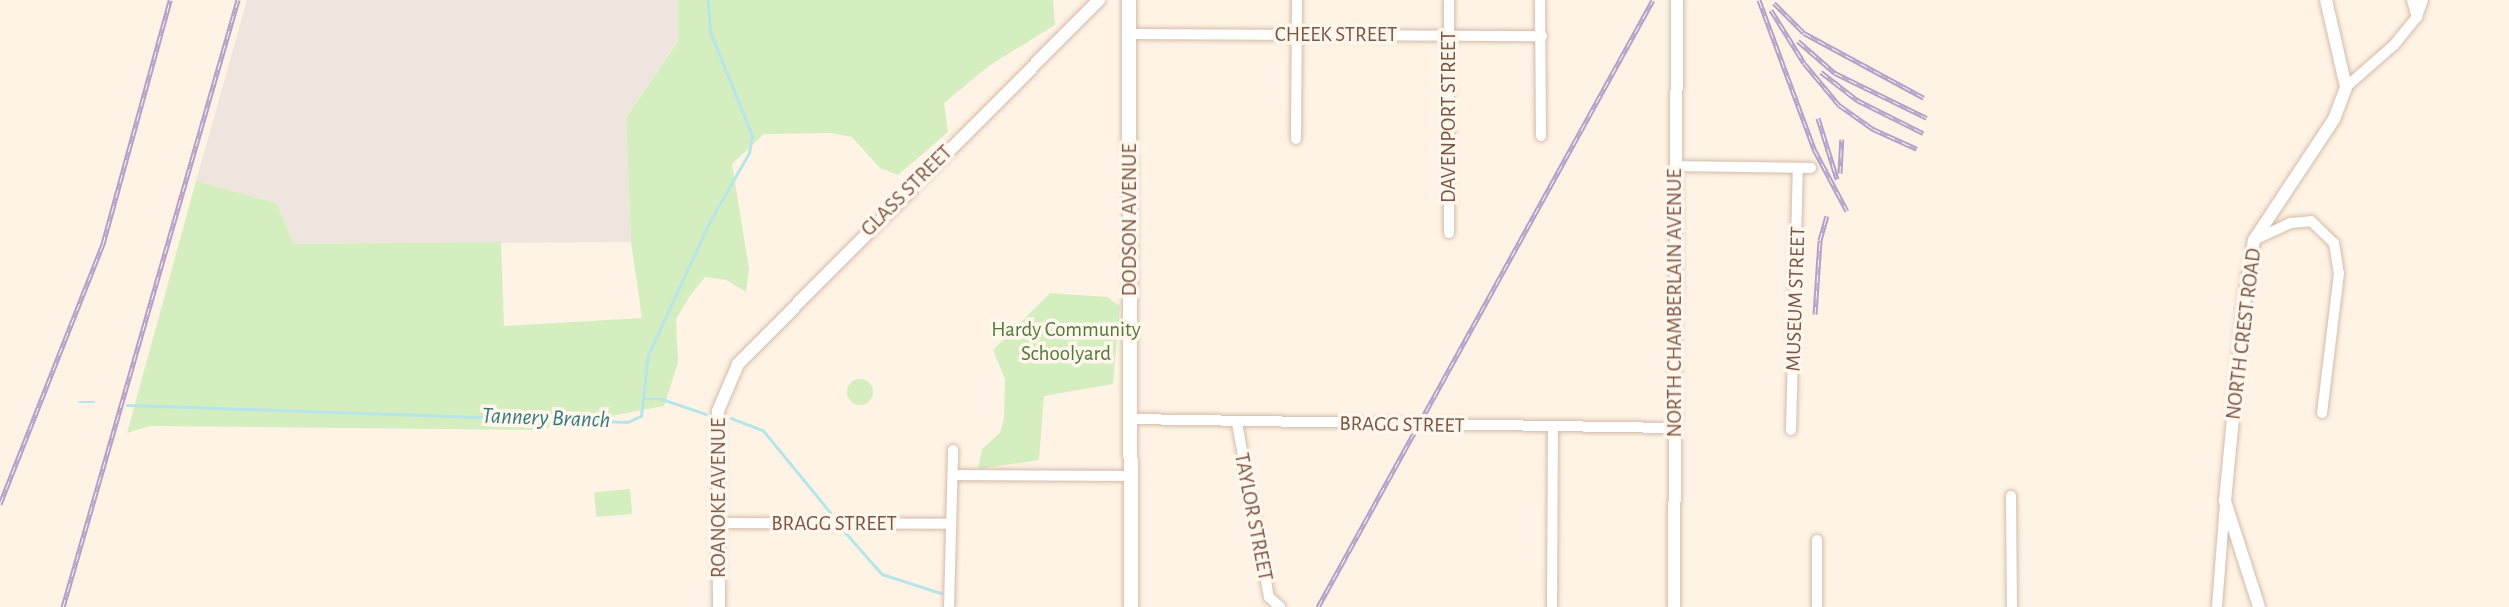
<!DOCTYPE html>
<style>
body{margin:0}
#map{position:relative;width:2509px;height:607px;overflow:hidden;background:#fef3e4;font-family:"Alegreya Sans",sans-serif}
div>[style]{position:absolute}
[style*='--x']{left:calc(var(--x)*1px);top:calc(var(--y)*1px);width:calc(var(--w)*1px);rotate:calc(var(--a)*1deg)}
.industrial>*{inset:0;background:#eee5de}
.green>*{inset:0;background:#d5eec0;transform-origin:0 0}
.round{border-radius:50%}
.stream>*{height:2.5px;margin:-1.25px;padding:0 1.25px;transform-origin:1.25px;border-radius:1.25px;background:#b6e5ea}
.roads{filter:drop-shadow(0 0 2px #d4bbab) drop-shadow(0 0 2px #d4bbab)}
.minor>*{height:10px;margin:-5px;padding:0 5px;transform-origin:5px;border-radius:5px;background:#fff}
.tertiary>*{height:12px;margin:-6px;padding:0 6px;transform-origin:6px;border-radius:6px;background:#fff}
.secondary>*{height:14px;margin:-7px;padding:0 7px;transform-origin:7px;border-radius:7px;background:#fff}
.rail>*{height:5px;margin-top:-2.5px;transform-origin:0;background:repeating-linear-gradient(90deg,#fff7ec 0 8px,#b5a0c9 0 16px);box-sizing:border-box;border-block:2px solid #b5a0c9}
span{translate:-50% -50%;white-space:nowrap;text-align:center;line-height:1.15;-webkit-text-stroke:7px #fff7ec;paint-order:stroke}
.street-label{font-size:21px;color:#7a5646}
.park-label{font-size:21px;color:#507a3b}
.water-label{font-size:23px;color:#387881;font-style:italic}
</style>
<div id="map">
<div class="industrial">
<div style="clip-path:polygon(247px 0,678px 0,678px 40px,626px 118px,631px 242px,294px 244px,276px 203px,196px 181px)"></div>
</div>
<div class="green">
<div style="clip-path:polygon(678px 0,1053px 0,1055px 25px,990px 65px,944px 103px,948px 132px,898px 175px,880px 168px,852px 137px,831px 133px,764px 134px,732px 164px,749px 269px,746px 292px,726px 280px,705px 277px,690px 296px,676px 319px,678px 363px,664px 406px,535px 430px,150px 426px,127px 433px,196px 181px,276px 203px,294px 244px,501px 242px,504px 326px,642px 318px,631px 242px,626px 118px,678px 41px)"></div>
<div style="clip-path:polygon(1050px 293px,1107px 297px,1120px 306px,1113px 384px,1044px 396px,1039px 460px,978px 469px,982px 449px,1000px 433px,1004px 418px,1005px 379px,993px 350px)"></div>
<div class="round" style="left:847px;top:379px;width:26px;height:26px"></div>
<div style="left:630px;top:489px;width:25px;height:36px;rotate:85deg"></div>
</div>
<div class="stream">
<div style="--x:645;--y:399;--w:17;--a:0"></div>
<div style="--x:662;--y:399;--w:46;--a:18.8"></div>
<div style="--x:79;--y:402;--w:15;--a:0"></div>
<div style="--x:127;--y:405;--w:501;--a:1.94"></div>
<div style="--x:628;--y:422;--w:14;--a:-25"></div>
<div style="--x:641;--y:416;--w:61;--a:-83.5"></div>
<div style="--x:648;--y:355;--w:148;--a:-65.2"></div>
<div style="--x:710;--y:221;--w:78;--a:-60.2"></div>
<div style="--x:749;--y:153;--w:17;--a:-80"></div>
<div style="--x:752;--y:136;--w:112;--a:-112"></div>
<div style="--x:710;--y:32;--w:32;--a:-94"></div>
<div style="--x:731;--y:418;--w:34;--a:21"></div>
<div style="--x:763;--y:430;--w:106;--a:50.7"></div>
<div style="--x:845;--y:532;--w:56;--a:48.6"></div>
<div style="--x:882;--y:574;--w:62;--a:17.9"></div>
</div>
<div class="roads">
<div class="minor">
<div style="--x:1449;--y:0;--w:233;--a:90"></div>
<div style="--x:1540;--y:0;--w:136;--a:89.6"></div>
<div style="--x:2412;--y:0;--w:18;--a:74"></div>
<div style="--x:1130;--y:34;--w:412;--a:0.3"></div>
<div style="--x:2346;--y:87;--w:64;--a:-41.2"></div>
<div style="--x:2394;--y:45;--w:36;--a:-51"></div>
<div style="--x:2417;--y:17;--w:18;--a:-71"></div>
<div style="--x:1296;--y:139;--w:139;--a:-89.6"></div>
<div style="--x:1676;--y:166;--w:135;--a:0.8"></div>
<div style="--x:2254;--y:240;--w:40;--a:-25"></div>
<div style="--x:2290;--y:223;--w:21;--a:-5"></div>
<div style="--x:2311;--y:221;--w:32;--a:44"></div>
<div style="--x:2334;--y:243;--w:30;--a:81"></div>
<div style="--x:2339;--y:273;--w:141;--a:96.9"></div>
<div style="--x:1130;--y:419;--w:544;--a:0.95"></div>
<div style="--x:1237;--y:423;--w:177;--a:79.6"></div>
<div style="--x:1269;--y:597;--w:15;--a:42"></div>
<div style="--x:1791;--y:430;--w:262;--a:-88.5"></div>
<div style="--x:954;--y:475;--w:174;--a:0.3"></div>
<div style="--x:2011;--y:496;--w:111;--a:89.5"></div>
<div style="--x:718;--y:523;--w:232;--a:0.2"></div>
<div style="--x:949;--y:607;--w:157;--a:-88.5"></div>
<div style="--x:1552;--y:607;--w:178;--a:-89.7"></div>
<div style="--x:1817;--y:607;--w:67;--a:-90"></div>
<div style="--x:2217;--y:607;--w:105;--a:-85.6"></div>
</div>
<div class="tertiary">
<div style="--x:719;--y:607;--w:196;--a:-90.3"></div>
<div style="--x:718;--y:411;--w:51;--a:-66.9"></div>
<div style="--x:738;--y:364;--w:513;--a:-45.24"></div>
<div style="--x:1674;--y:607;--w:607;--a:-89.72"></div>
<div style="--x:2259;--y:607;--w:111;--a:-107.8"></div>
<div style="--x:2225;--y:501;--w:199;--a:-84.5"></div>
<div style="--x:2244;--y:303;--w:64;--a:-81"></div>
<div style="--x:2254;--y:240;--w:145;--a:-56.5"></div>
<div style="--x:2334;--y:119;--w:34;--a:-69"></div>
<div style="--x:2346;--y:87;--w:89;--a:-102.9"></div>
</div>
<div class="secondary">
<div style="--x:1129;--y:0;--w:607;--a:89.81"></div>
</div>
</div>
<div class="rail">
<div style="--x:1759;--y:0;--w:159;--a:69.7"></div>
<div style="--x:1814;--y:149;--w:70;--a:62"></div>
<div style="--x:1774;--y:3;--w:42;--a:45"></div>
<div style="--x:1804;--y:33;--w:136;--a:28.4"></div>
<div style="--x:1771;--y:10;--w:62;--a:58.1"></div>
<div style="--x:1804;--y:63;--w:55;--a:50.2"></div>
<div style="--x:1839;--y:105;--w:42;--a:35.2"></div>
<div style="--x:1873;--y:129;--w:48;--a:24.4"></div>
<div style="--x:1798;--y:41;--w:49;--a:40.9"></div>
<div style="--x:1835;--y:73;--w:102;--a:26.1"></div>
<div style="--x:1821;--y:72;--w:46;--a:37.9"></div>
<div style="--x:1857;--y:100;--w:74;--a:26.6"></div>
<div style="--x:1818;--y:118;--w:64;--a:72.7"></div>
<div style="--x:1840;--y:173;--w:34;--a:-87"></div>
<div style="--x:1815;--y:314;--w:74;--a:-86.1"></div>
<div style="--x:1820;--y:240;--w:25;--a:-74"></div>
<div style="--x:0;--y:504;--w:280;--a:-68.4"></div>
<div style="--x:103;--y:244;--w:253;--a:-74.6"></div>
<div style="--x:63;--y:607;--w:632;--a:-73.92"></div>
<div style="--x:1318;--y:607;--w:693;--a:-61.11"></div>
</div>
<div class="street-label">
<span style="left:1336px;top:35px">CHEEK STREET</span>
<span style="left:1449px;top:117px;rotate:-90deg">DAVENPORT STREET</span>
<span style="left:907px;top:191px;rotate:-45deg">GLASS STREET</span>
<span style="left:1130px;top:220px;rotate:-90deg">DODSON AVENUE</span>
<span style="left:1796px;top:299px;rotate:-88deg">MUSEUM STREET</span>
<span style="left:1675px;top:303px;rotate:-90deg">NORTH CHAMBERLAIN AVENUE</span>
<span style="left:2244px;top:334px;rotate:-83deg">NORTH CREST ROAD</span>
<span style="left:1402px;top:425px;rotate:1deg">BRAGG STREET</span>
<span style="left:719px;top:498px;rotate:-90deg">ROANOKE AVENUE</span>
<span style="left:1253px;top:517px;rotate:79deg">TAYLOR STREET</span>
<span style="left:834px;top:524px">BRAGG STREET</span>
</div>
<div class="park-label">
<span style="left:1066px;top:342px">Hardy Community<br>Schoolyard</span>
</div>
<div class="water-label">
<span style="left:546px;top:419px;rotate:2deg">Tannery Branch</span>
</div>
</div>
